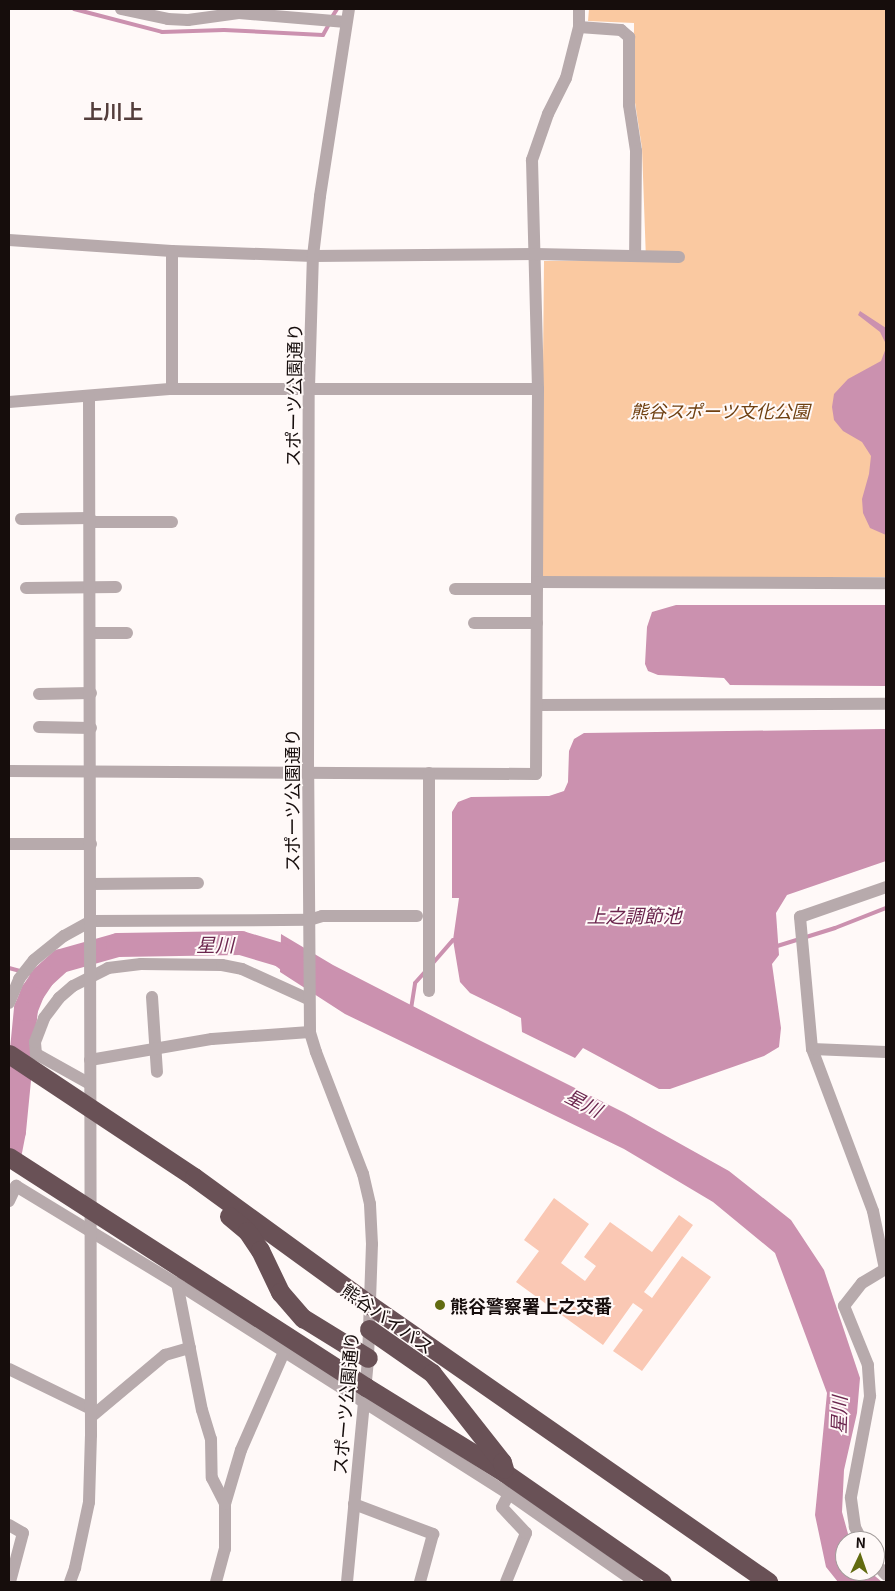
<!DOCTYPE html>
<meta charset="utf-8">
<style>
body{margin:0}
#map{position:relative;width:895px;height:1591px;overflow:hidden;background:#fff9f8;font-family:Georgia,"Noto Sans JP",serif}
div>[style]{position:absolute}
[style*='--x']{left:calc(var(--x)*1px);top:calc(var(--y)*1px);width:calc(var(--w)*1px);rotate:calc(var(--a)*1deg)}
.green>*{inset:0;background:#fac9a1}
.water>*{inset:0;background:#cb91af}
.stream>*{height:4px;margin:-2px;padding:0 2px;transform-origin:2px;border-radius:2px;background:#cb91af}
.river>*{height:24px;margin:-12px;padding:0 12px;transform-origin:12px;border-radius:12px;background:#cb91af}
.building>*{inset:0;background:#fac8b4}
.minor>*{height:12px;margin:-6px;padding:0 6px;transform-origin:6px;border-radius:6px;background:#b7aaac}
.highway>*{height:19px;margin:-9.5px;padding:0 9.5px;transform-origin:9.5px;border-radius:9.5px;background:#695156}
.dots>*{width:14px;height:14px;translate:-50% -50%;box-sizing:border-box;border:2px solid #fff9f8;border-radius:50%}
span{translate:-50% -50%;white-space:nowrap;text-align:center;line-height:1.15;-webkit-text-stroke:4px #fff9f8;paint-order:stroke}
.street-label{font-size:18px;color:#160d0c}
.park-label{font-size:18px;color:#6f4011;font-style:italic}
.poi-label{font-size:18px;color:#160d0c;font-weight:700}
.left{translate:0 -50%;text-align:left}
.water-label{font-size:19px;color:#6b264e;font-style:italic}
.quarter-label{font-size:20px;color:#543e3c;font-weight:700}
.frame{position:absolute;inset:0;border:10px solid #160d0c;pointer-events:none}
.north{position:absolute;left:835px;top:1531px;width:50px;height:50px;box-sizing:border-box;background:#fff9f8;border:1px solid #a29b9a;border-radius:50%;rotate:3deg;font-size:14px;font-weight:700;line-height:20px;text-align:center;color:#160d0c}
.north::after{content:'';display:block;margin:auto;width:18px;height:22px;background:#626b10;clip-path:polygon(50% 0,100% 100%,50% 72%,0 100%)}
</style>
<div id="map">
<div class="green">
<div style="clip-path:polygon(589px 9px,886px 9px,886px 577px,541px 577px,544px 261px,646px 260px,642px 148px,634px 96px,634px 23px,588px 21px)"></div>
</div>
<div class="water">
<div style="clip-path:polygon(860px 311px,886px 328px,886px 344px,880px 332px,858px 315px)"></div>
<div style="clip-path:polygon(886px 348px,886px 535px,870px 528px,863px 513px,862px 499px,869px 474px,871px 456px,862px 442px,843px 431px,834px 420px,832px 407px,834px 394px,848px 379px,881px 361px)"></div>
<div style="clip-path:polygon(676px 605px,886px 605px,886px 686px,730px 685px,724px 678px,658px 675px,648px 671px,645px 664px,647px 627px,652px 612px)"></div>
<div style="clip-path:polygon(886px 729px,886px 861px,787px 895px,776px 913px,779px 955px,772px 964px,781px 1028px,779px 1047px,764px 1056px,670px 1089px,659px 1089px,583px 1048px,575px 1058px,522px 1032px,521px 1018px,470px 993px,460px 982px,453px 940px,459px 898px,452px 898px,452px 812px,458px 802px,471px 797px,549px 796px,564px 791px,568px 782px,569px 751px,574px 739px,584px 733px)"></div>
<div style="clip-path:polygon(281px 934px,333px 965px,477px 1039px,625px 1113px,729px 1171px,791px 1220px,824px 1270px,860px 1378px,857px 1413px,844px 1470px,842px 1512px,850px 1541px,845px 1541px,845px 1571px,869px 1571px,882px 1582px,838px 1582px,826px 1567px,815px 1515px,827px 1393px,775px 1253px,713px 1202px,624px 1149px,345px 1014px,280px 972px)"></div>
</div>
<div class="stream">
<div style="--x:74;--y:9;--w:91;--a:14.6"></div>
<div style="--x:162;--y:32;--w:62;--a:-1.8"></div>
<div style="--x:224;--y:30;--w:99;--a:2.9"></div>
<div style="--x:323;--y:35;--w:13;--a:-61"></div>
<div style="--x:332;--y:17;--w:9;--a:-58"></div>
<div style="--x:774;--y:947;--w:64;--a:-17.3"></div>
<div style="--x:835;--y:928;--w:55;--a:-21.4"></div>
<div style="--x:433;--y:963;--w:30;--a:-49"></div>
<div style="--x:453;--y:940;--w:5;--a:11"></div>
<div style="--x:9;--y:968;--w:35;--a:15"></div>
<div style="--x:411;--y:1009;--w:26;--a:-81"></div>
<div style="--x:415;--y:983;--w:15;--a:-48"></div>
</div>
<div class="river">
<div style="--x:9;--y:1157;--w:26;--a:-79"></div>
<div style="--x:14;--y:1131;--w:123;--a:-84.4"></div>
<div style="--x:26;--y:1009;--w:18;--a:-68"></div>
<div style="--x:33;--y:992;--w:18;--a:-56"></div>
<div style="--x:43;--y:977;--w:24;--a:-42"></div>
<div style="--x:61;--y:961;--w:59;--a:-15.7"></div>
<div style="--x:118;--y:945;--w:123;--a:-0.9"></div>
<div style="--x:241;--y:943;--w:42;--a:16.7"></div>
<div style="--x:281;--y:955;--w:31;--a:36"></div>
</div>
<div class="building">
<div style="clip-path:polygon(554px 1198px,589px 1224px,561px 1263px,585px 1281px,596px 1266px,584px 1257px,610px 1222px,652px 1252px,679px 1215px,693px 1225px,644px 1292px,652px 1298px,682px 1256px,711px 1277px,642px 1371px,613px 1351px,643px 1310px,633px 1303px,603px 1345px,516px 1282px,539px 1251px,524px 1240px)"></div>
</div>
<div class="minor">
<div style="--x:121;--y:9;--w:48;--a:12"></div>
<div style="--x:168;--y:19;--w:20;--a:3"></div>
<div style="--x:188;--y:20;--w:51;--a:-7.8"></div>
<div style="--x:239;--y:13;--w:107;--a:4.8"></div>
<div style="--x:579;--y:9;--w:18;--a:90"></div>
<div style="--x:579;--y:27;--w:53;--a:104.3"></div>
<div style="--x:566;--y:78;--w:40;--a:116.6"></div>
<div style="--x:548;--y:114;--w:49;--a:109.2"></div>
<div style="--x:532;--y:160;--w:229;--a:88.5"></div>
<div style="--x:538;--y:389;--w:193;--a:90.3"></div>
<div style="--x:537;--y:582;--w:349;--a:0.2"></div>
<div style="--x:579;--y:27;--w:42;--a:4.1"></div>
<div style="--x:621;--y:30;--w:11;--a:41"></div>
<div style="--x:629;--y:37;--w:68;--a:90"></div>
<div style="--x:629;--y:105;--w:47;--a:81.3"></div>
<div style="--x:636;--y:151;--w:105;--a:90.5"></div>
<div style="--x:9;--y:240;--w:163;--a:3.9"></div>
<div style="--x:172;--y:251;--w:141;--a:2"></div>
<div style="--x:313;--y:256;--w:222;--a:-0.5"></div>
<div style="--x:535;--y:254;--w:144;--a:1.2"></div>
<div style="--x:172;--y:251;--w:138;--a:90"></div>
<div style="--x:9;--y:402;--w:164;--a:-4.6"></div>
<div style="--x:172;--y:389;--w:366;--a:0"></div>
<div style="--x:21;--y:519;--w:69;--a:-0.8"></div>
<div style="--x:90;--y:522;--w:82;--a:0"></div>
<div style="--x:26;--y:588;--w:90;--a:-0.6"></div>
<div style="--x:455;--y:589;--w:82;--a:0"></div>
<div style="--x:474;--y:623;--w:63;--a:0"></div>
<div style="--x:91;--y:633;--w:36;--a:0"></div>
<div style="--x:39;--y:694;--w:52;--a:-1.1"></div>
<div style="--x:537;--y:705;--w:349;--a:-0.2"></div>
<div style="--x:39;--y:727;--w:52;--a:1.1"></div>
<div style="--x:9;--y:771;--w:527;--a:0.33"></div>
<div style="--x:536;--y:774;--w:192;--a:-89.7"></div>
<div style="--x:429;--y:773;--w:218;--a:90"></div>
<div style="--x:9;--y:844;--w:82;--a:0"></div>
<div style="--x:91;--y:884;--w:107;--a:-0.5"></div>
<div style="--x:152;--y:997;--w:75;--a:86.2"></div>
<div style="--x:9;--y:1003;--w:26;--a:-67"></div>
<div style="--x:19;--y:979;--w:24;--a:-52"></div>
<div style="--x:34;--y:960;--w:38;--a:-39"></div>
<div style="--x:64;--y:936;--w:31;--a:-29"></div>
<div style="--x:91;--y:921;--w:218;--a:-0.3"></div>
<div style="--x:309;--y:920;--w:14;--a:-17"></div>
<div style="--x:322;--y:916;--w:95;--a:0"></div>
<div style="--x:812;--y:1049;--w:74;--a:2.3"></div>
<div style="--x:90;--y:1060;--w:124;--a:-9.8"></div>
<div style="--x:212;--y:1039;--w:98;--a:-4.1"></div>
<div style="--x:90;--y:1084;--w:62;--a:-150.9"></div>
<div style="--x:36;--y:1054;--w:12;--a:-95"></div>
<div style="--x:35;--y:1042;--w:26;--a:-69"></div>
<div style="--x:44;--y:1018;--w:25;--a:-53"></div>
<div style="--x:59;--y:998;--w:18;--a:-41"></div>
<div style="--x:73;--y:986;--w:39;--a:-27"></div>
<div style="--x:108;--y:968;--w:33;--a:-7"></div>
<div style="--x:141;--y:964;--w:81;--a:0.7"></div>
<div style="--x:222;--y:965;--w:20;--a:11"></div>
<div style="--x:242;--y:969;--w:72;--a:24.4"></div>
<div style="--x:9;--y:1201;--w:17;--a:-65"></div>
<div style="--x:16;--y:1186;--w:197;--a:31.3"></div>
<div style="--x:184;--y:1288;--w:385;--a:32.4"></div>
<div style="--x:509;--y:1494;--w:154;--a:34.9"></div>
<div style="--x:177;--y:1283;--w:129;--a:78.9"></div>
<div style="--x:202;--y:1410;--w:30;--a:73"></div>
<div style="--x:211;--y:1439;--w:39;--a:89"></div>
<div style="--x:212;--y:1478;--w:29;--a:63"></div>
<div style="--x:9;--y:1369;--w:91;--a:26"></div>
<div style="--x:91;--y:1417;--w:97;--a:-40"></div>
<div style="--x:165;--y:1355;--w:26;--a:-16"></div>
<div style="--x:354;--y:1504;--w:85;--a:20.8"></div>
<div style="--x:433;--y:1534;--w:50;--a:105.2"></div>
<div style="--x:9;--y:1525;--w:16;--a:30"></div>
<div style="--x:23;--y:1533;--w:51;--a:104.9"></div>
<div style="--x:862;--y:1541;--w:16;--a:-117"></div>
<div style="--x:855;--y:1527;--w:30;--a:-98"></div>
<div style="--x:851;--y:1497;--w:103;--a:-79.3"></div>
<div style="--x:870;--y:1396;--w:31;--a:-94"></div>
<div style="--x:868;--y:1365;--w:64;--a:-112.1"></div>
<div style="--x:844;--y:1306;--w:29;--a:-52"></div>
<div style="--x:862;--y:1283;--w:27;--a:-31"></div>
<div style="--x:885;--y:1269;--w:59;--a:-101.7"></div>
<div style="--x:873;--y:1211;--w:173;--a:-110.6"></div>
<div style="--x:812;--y:1049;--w:133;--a:-95.2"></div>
<div style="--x:800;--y:917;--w:91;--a:-19.2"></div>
<div style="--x:875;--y:1563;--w:16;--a:47"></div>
<div style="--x:70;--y:1582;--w:15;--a:-70"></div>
<div style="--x:75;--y:1568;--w:67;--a:-78"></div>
<div style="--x:89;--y:1502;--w:67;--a:-88.3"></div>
<div style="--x:91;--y:1435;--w:1038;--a:-90.11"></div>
<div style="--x:216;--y:1582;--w:34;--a:-75"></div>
<div style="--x:225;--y:1549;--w:45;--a:-90"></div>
<div style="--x:225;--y:1504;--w:56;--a:-73.5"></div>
<div style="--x:241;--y:1450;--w:107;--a:-66.3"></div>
<div style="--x:347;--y:1582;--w:225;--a:-84.6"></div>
<div style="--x:368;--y:1358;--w:114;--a:-88"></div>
<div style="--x:372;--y:1244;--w:40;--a:-92.9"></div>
<div style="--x:370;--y:1204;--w:31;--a:-103"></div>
<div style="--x:363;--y:1174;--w:131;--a:-111.1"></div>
<div style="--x:316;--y:1052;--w:21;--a:-107"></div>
<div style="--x:310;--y:1032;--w:258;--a:-90.4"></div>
<div style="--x:308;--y:774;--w:386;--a:-89.9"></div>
<div style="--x:309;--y:388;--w:132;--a:-88.3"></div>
<div style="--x:313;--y:256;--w:60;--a:-83.3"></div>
<div style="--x:320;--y:196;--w:189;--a:-81.2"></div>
<div style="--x:506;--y:1582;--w:53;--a:-67.8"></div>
<div style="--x:526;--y:1533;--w:35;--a:-133"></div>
<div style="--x:502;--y:1507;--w:15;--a:-62"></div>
</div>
<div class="highway">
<div style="--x:9;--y:1054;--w:222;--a:33.6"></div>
<div style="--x:194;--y:1177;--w:218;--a:36"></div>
<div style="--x:370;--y:1305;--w:485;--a:34.8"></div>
<div style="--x:9;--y:1157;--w:425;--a:32.8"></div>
<div style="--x:366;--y:1387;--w:163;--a:31.7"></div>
<div style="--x:505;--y:1473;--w:191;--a:34.8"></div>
<div style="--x:229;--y:1216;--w:23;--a:40"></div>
<div style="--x:247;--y:1231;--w:23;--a:56"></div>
<div style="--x:260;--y:1250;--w:47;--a:64.5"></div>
<div style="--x:280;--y:1292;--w:35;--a:49"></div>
<div style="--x:303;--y:1318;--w:76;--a:31.6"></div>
<div style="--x:369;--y:1329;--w:77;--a:34.9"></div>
<div style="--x:432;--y:1373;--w:113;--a:51.8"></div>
<div style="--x:502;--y:1462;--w:7;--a:74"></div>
</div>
<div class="dots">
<div style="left:440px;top:1305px;background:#626b10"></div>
</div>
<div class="street-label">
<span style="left:293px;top:395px;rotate:-89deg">スポーツ公園通り</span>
<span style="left:291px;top:800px;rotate:-90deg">スポーツ公園通り</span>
<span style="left:388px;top:1318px;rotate:35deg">熊谷バイパス</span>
<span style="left:345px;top:1403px;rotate:-85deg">スポーツ公園通り</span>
</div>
<div class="park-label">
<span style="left:720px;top:410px">熊谷スポーツ文化公園</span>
</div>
<div class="poi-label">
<span class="left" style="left:450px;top:1305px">熊谷警察署上之交番</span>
</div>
<div class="water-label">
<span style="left:634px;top:915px">上之調節池</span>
<span style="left:215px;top:944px">星川</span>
<span style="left:584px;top:1102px;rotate:27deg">星川</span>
<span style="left:838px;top:1415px;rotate:-88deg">星川</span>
</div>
<div class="quarter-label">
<span style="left:113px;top:110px">上川上</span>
</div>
<div class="frame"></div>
<div class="north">N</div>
</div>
